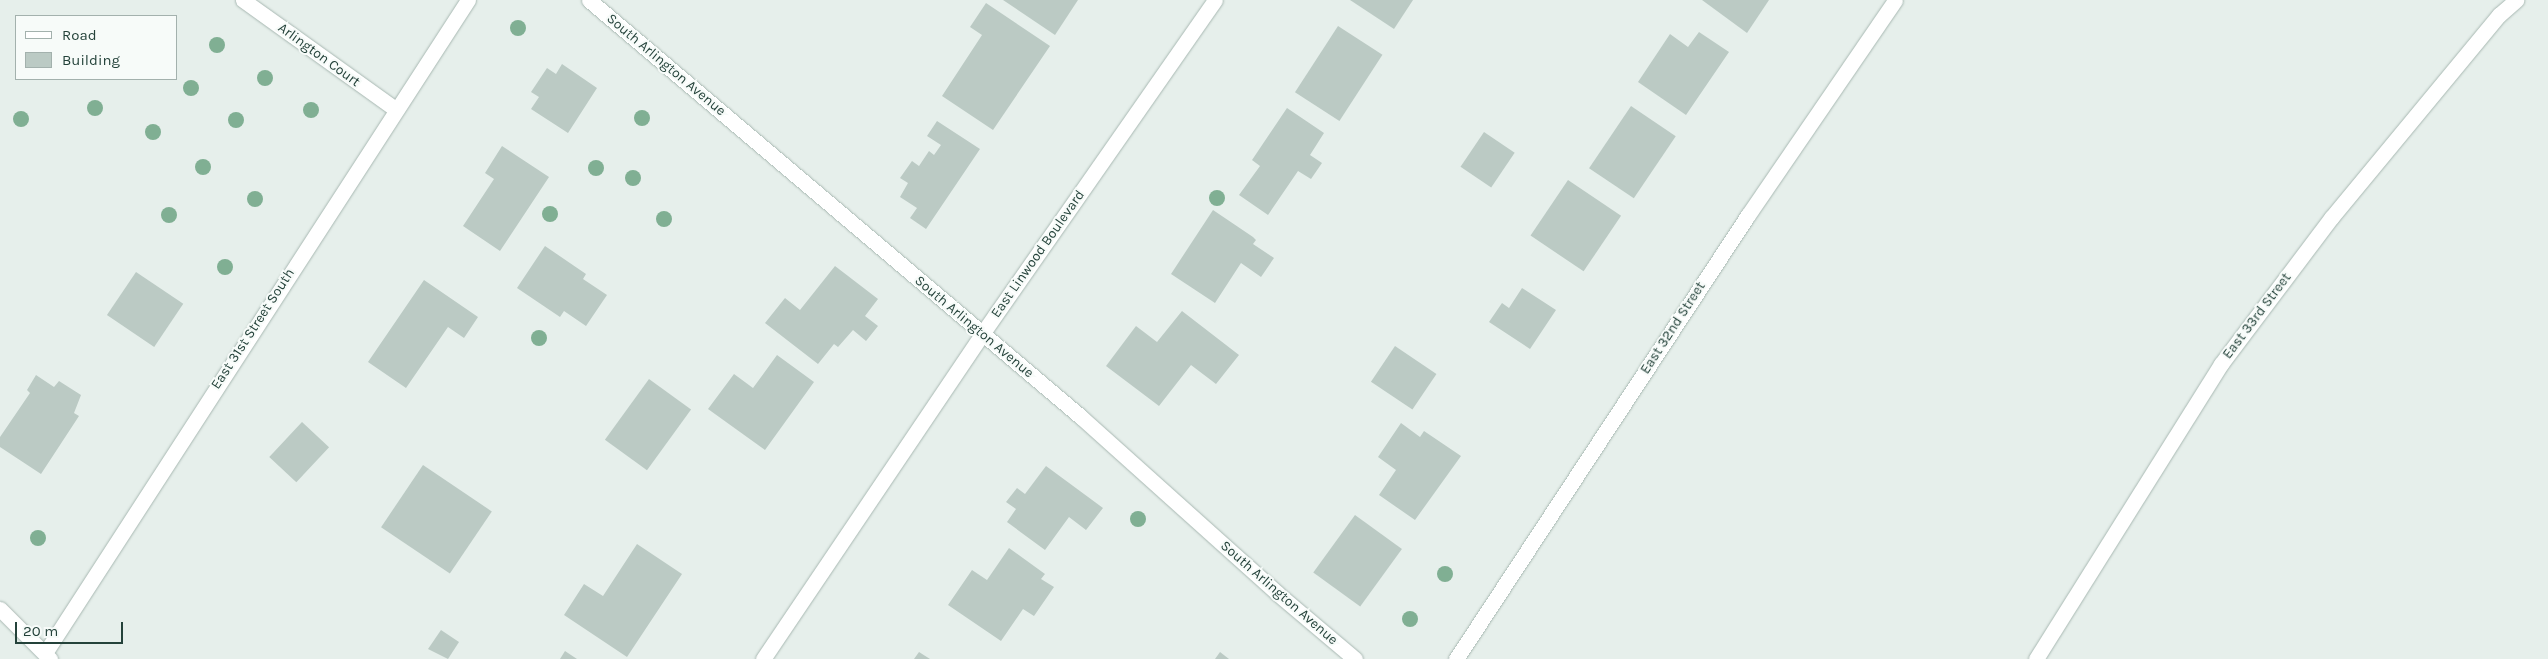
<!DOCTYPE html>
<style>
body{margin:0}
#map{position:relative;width:2548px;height:659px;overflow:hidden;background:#e6efeb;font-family:Karla,sans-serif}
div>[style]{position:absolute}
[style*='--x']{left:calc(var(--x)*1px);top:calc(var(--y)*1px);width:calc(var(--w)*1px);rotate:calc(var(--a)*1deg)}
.building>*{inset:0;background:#bbcac4;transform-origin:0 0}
.roads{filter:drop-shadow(0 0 1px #a8b8b2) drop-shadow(0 0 1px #a8b8b2)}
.minor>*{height:15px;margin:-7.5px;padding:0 7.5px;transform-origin:7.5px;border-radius:7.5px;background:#fff}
.tertiary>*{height:15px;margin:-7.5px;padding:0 7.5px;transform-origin:7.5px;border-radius:7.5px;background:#fff}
.secondary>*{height:15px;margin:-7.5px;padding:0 7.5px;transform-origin:7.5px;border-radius:7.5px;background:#fff}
.trees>*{width:16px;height:16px;margin:-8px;border-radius:50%;background:#80af93}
span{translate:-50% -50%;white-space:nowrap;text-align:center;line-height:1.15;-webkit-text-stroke:4px #f7fbf9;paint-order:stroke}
.street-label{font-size:14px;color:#24423a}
.legend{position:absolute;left:15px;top:15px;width:162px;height:65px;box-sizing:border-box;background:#f7fbf9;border:1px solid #a3b1ad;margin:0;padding:6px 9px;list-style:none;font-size:15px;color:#24423a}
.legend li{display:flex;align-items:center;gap:10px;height:25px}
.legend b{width:25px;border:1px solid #a3b1ad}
.scale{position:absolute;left:15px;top:622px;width:108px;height:22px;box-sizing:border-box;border:2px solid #24423a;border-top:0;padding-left:6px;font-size:15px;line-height:18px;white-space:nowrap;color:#24423a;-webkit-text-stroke:4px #f7fbf9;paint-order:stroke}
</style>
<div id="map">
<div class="building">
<div style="clip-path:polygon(1003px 0,1078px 0,1055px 35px)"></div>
<div style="clip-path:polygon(1350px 0,1413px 0,1394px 29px)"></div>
<div style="clip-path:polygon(1702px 0,1769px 0,1747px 33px)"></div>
<div style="clip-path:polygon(986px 3px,1050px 46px,993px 130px,942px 96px,982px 35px,970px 27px)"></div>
<div style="left:1338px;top:26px;width:53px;height:79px;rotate:33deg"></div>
<div style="clip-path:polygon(1699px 32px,1729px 52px,1686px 115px,1638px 82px,1670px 34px,1688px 47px)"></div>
<div style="clip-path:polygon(562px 64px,597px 88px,568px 133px,531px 109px,539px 97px,531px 92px,547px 68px,556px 74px)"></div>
<div style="left:1631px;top:106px;width:54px;height:75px;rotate:34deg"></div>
<div style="clip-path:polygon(1287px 108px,1324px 133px,1310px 155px,1322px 163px,1311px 179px,1298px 171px,1268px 215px,1239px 195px,1260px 166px,1252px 160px)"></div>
<div style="clip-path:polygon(937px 121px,980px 149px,926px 229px,910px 218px,917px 208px,900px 197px,908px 183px,900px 178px,912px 161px,919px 166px,929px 151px,934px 155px,941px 145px,927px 136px)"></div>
<div style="left:1484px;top:132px;width:37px;height:42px;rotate:34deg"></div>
<div style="clip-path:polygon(502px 146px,549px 177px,500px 251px,463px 226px,494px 179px,485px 173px)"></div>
<div style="left:1568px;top:180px;width:64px;height:67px;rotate:34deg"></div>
<div style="clip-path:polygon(1213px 210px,1253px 237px,1256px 240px,1253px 244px,1274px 258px,1261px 277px,1241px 263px,1215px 303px,1171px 274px)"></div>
<div style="clip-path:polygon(545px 246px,586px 274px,583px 279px,607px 295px,586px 326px,564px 311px,560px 317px,517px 288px)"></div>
<div style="clip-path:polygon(835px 266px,878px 299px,865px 316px,878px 326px,866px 341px,853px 330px,838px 347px,834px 344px,818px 364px,765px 323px,785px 298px,800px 310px)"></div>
<div style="left:136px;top:272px;width:57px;height:52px;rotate:34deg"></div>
<div style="clip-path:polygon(424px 280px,478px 317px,464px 338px,448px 327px,406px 388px,368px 362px)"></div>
<div style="clip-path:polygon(1522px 288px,1556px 310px,1530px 349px,1489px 322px,1502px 303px,1509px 308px)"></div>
<div style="clip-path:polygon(1182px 311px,1239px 355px,1216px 384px,1191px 365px,1159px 406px,1106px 366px,1136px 326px,1157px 342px)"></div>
<div style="left:1395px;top:346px;width:50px;height:43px;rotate:34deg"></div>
<div style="clip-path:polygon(777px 355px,814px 382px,765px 450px,708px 409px,734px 374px,753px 388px)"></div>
<div style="clip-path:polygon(36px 375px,54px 387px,59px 381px,81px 395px,74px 413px,79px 416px,41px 474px,0 447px,0 437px,30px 393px,27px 390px)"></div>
<div style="left:649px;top:379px;width:52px;height:75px;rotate:36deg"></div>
<div style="left:302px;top:422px;width:37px;height:48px;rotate:43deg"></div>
<div style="clip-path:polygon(1401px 423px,1420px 437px,1424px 431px,1461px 456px,1415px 520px,1379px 495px,1396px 470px,1378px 457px)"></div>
<div style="left:423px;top:465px;width:83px;height:75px;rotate:34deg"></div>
<div style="clip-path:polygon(1046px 466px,1103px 508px,1086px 530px,1069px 517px,1045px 550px,1007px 522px,1016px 509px,1006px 502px,1017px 488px,1025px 494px)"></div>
<div style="left:1355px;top:515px;width:58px;height:71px;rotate:36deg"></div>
<div style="clip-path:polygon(637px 544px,682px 574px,627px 657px,564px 615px,584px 584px,603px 596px)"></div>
<div style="clip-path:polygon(1009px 548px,1045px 574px,1041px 579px,1054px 587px,1034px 616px,1023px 609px,1001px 641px,948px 605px,972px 570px,987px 580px)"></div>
<div style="clip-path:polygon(441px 630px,459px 642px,448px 659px,428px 649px)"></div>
<div style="clip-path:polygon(565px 651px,577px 659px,560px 659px)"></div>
<div style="clip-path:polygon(919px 652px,930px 659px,914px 659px)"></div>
<div style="clip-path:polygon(1220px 652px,1229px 659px,1215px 659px)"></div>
</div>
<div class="roads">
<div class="minor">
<div style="--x:243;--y:0;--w:187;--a:35.6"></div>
<div style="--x:589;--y:0;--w:645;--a:40.28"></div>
<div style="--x:1081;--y:417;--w:263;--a:41.9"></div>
<div style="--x:1277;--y:593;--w:102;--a:40.2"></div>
<div style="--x:763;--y:659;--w:392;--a:-56"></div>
<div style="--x:982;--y:334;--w:407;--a:-55.1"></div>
<div style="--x:1456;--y:659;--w:531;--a:-56.67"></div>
<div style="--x:1748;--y:215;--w:260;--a:-55.6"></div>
<div style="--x:2036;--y:659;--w:348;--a:-57.9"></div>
<div style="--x:2221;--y:364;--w:183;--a:-53"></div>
<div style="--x:2331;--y:218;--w:264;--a:-50.4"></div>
<div style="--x:2499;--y:15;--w:23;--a:-41"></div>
</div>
<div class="tertiary">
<div style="--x:45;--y:653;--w:778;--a:-57.07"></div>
</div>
<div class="secondary">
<div style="--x:0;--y:609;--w:71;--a:45"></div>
</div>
</div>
<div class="trees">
<div style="left:518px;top:28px"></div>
<div style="left:217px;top:45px"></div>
<div style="left:265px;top:78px"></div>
<div style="left:191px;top:88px"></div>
<div style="left:95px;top:108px"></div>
<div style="left:311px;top:110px"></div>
<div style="left:642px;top:118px"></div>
<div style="left:21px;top:119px"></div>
<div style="left:236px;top:120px"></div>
<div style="left:153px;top:132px"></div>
<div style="left:203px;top:167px"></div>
<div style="left:596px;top:168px"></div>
<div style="left:633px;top:178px"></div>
<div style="left:1217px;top:198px"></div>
<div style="left:255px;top:199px"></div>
<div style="left:550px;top:214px"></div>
<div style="left:169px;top:215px"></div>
<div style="left:664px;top:219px"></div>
<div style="left:225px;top:267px"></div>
<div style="left:539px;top:338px"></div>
<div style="left:1138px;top:519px"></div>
<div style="left:38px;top:538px"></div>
<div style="left:1445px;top:574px"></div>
<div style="left:1410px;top:619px"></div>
</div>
<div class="street-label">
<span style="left:319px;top:55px;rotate:36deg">Arlington Court</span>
<span style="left:666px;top:65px;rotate:40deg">South Arlington Avenue</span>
<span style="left:1038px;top:254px;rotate:-55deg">East Linwood Boulevard</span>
<span style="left:2257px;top:316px;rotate:-53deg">East 33rd Street</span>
<span style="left:974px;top:327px;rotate:40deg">South Arlington Avenue</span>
<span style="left:1673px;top:328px;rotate:-57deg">East 32nd Street</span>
<span style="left:253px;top:329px;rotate:-57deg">East 31st Street South</span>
<span style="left:1279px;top:593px;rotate:41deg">South Arlington Avenue</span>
</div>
<ul class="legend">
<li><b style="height:6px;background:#fff"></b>Road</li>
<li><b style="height:14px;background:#bbcac4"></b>Building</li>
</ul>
<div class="scale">20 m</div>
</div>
